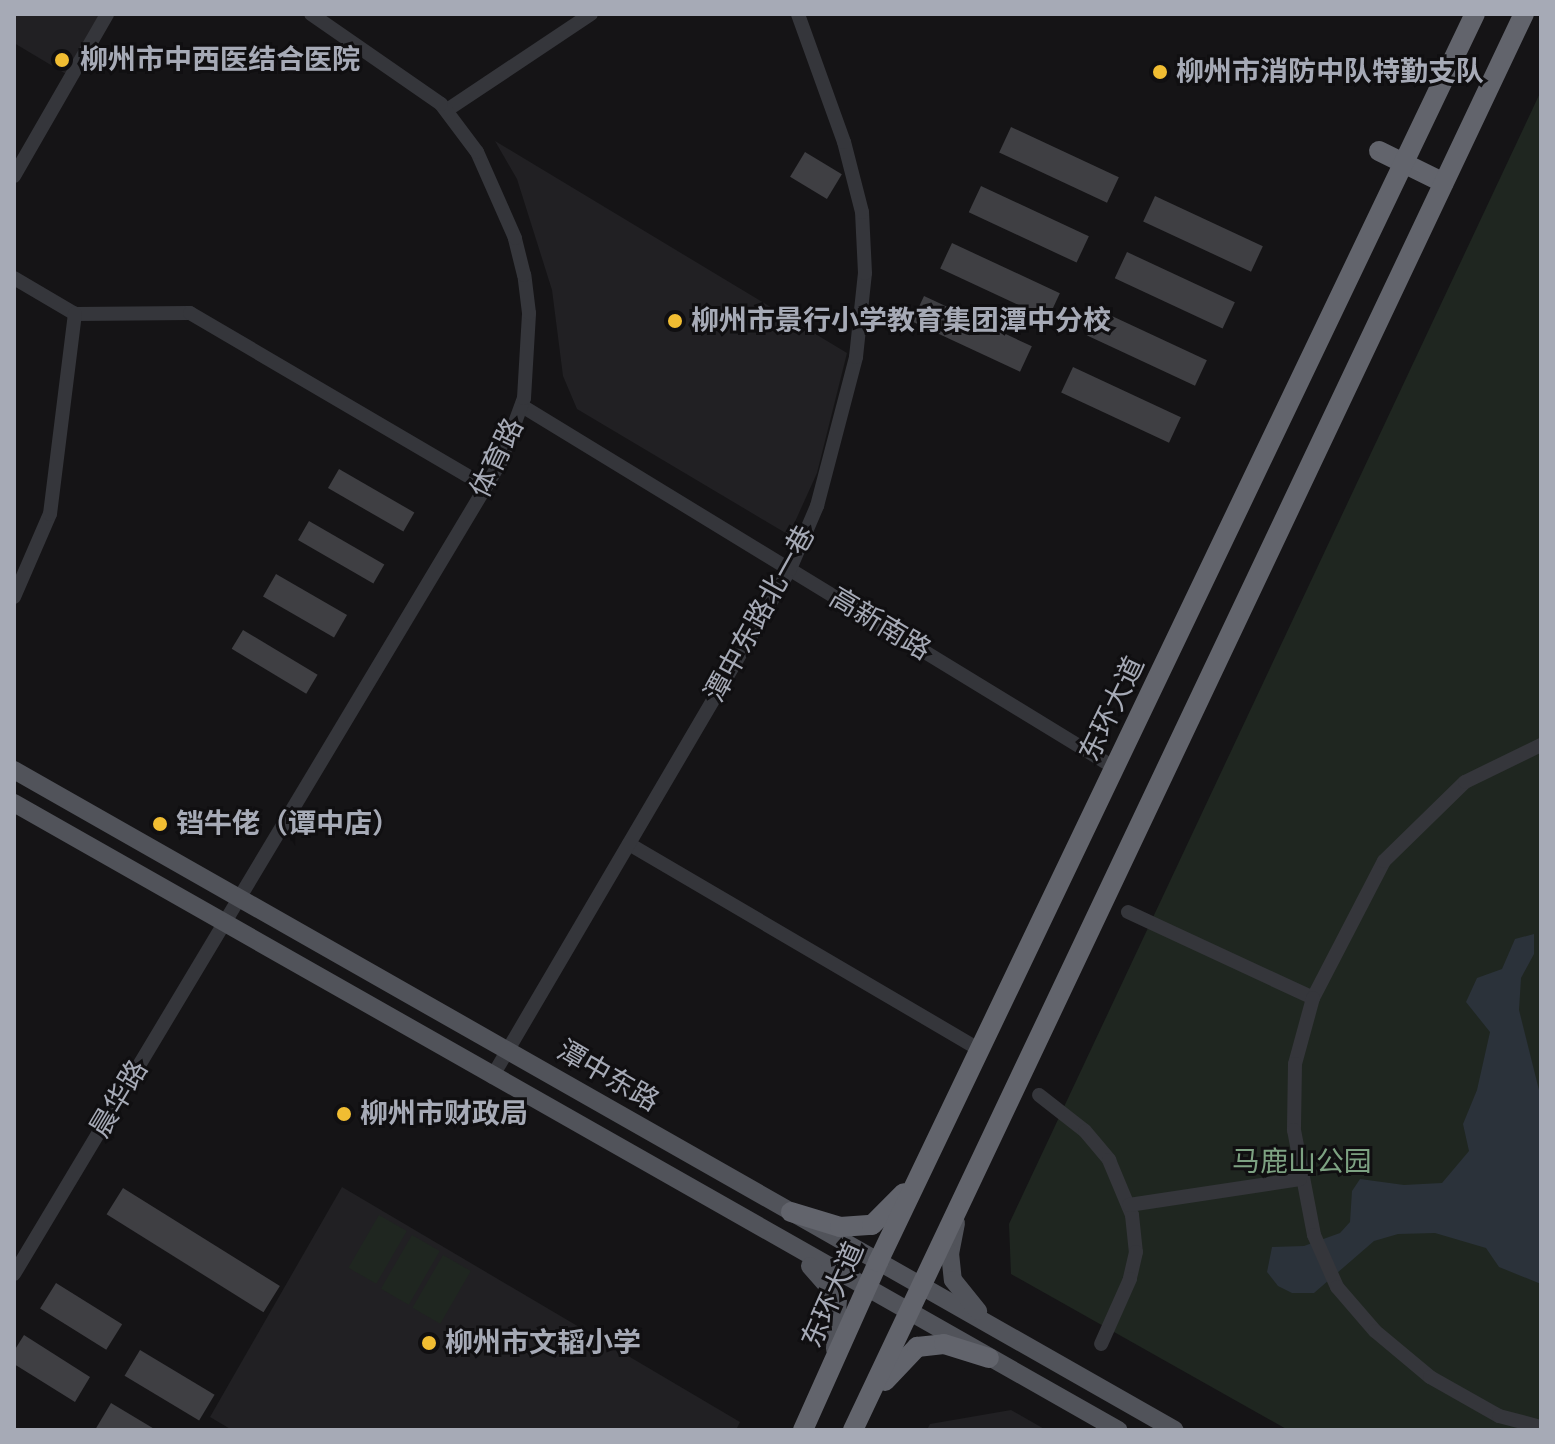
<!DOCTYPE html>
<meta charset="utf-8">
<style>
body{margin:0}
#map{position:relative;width:1555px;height:1444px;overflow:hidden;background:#151416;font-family:"Varela Round","Noto Sans SC",sans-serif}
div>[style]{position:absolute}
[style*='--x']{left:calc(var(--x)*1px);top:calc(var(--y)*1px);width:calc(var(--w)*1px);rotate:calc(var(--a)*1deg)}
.built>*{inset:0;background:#212023}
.green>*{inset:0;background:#1f2620;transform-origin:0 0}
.water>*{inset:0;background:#2b323a}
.building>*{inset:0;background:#3f3f43;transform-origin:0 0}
.minor>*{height:14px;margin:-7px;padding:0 7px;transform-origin:7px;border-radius:7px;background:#35363b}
.major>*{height:18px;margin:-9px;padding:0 9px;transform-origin:9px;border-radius:9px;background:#51535a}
.highway>*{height:20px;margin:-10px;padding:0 10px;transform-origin:10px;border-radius:10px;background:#62646c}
.dots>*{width:22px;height:22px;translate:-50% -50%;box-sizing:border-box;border:4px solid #100f11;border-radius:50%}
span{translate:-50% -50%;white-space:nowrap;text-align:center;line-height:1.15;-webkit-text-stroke:6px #100f11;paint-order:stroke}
.poi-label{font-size:28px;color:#a6aab6;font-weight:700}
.left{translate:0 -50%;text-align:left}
.street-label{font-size:28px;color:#a6aab6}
.park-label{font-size:28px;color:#7da282}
.frame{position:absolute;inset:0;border:16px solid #a6aab6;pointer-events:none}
</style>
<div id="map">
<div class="built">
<div style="clip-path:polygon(14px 14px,107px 14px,71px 77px,14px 43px)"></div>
<div style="clip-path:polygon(495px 141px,847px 353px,817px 473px,789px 535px,577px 409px,563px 376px,552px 290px,517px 179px)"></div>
<div style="clip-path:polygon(342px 1187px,740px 1422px,736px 1430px,232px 1430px,210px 1417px)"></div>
<div style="clip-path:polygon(1011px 1410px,1046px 1430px,927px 1430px,930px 1424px)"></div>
</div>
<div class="green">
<div style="clip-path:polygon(1541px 91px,1541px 1430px,1288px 1430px,1011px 1274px,1009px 1224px)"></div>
<div style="left:379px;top:1215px;width:32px;height:61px;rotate:30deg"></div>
<div style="left:412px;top:1235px;width:32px;height:62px;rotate:30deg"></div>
<div style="left:443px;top:1255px;width:32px;height:61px;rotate:30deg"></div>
</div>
<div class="water">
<div style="clip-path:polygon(1534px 934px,1534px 954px,1521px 978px,1519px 1010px,1541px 1098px,1541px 1284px,1499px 1267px,1486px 1248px,1435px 1233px,1398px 1234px,1374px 1241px,1314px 1293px,1292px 1293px,1278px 1286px,1267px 1272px,1272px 1247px,1304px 1246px,1340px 1233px,1350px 1222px,1352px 1191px,1360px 1179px,1404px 1185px,1442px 1183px,1469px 1151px,1463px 1124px,1477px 1090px,1490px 1032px,1466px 1002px,1477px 978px,1502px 969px,1515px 939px)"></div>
</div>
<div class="building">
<div style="left:1011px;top:127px;width:119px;height:28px;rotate:25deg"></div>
<div style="left:805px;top:152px;width:43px;height:29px;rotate:31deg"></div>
<div style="left:981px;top:186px;width:119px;height:29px;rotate:25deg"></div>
<div style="left:1155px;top:196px;width:119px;height:28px;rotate:25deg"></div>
<div style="left:952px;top:243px;width:119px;height:28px;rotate:25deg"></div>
<div style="left:1127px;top:252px;width:119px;height:29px;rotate:25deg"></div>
<div style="left:924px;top:296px;width:119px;height:28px;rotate:25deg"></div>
<div style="left:1099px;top:310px;width:119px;height:28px;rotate:25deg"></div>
<div style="left:1073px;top:367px;width:119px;height:28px;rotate:25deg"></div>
<div style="left:339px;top:469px;width:87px;height:22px;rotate:30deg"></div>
<div style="left:309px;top:521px;width:87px;height:22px;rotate:30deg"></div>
<div style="left:276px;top:574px;width:82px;height:26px;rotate:30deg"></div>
<div style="left:243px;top:630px;width:87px;height:22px;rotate:31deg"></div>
<div style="left:123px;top:1188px;width:185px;height:31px;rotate:32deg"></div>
<div style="left:56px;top:1283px;width:78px;height:30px;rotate:32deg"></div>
<div style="clip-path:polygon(24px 1335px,90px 1377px,75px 1402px,14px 1364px,14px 1351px)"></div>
<div style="left:140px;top:1350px;width:87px;height:30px;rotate:31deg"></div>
<div style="clip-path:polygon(111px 1403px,156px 1430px,95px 1430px)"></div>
</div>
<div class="minor">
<div style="--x:447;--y:110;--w:173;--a:-33.7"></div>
<div style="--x:14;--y:176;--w:187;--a:-60.1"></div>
<div style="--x:14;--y:278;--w:71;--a:30.5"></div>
<div style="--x:75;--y:314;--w:115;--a:-0.5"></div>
<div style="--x:190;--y:313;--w:343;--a:30.4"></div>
<div style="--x:522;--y:406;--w:695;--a:31.4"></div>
<div style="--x:14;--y:597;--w:90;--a:-66.6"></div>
<div style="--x:50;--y:514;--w:202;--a:-82.9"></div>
<div style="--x:629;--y:844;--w:407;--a:30.4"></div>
<div style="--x:1128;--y:912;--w:204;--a:24.9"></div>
<div style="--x:1313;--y:998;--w:154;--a:-62.6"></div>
<div style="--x:1384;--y:861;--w:113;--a:-44.3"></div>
<div style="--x:1465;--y:782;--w:85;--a:-26"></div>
<div style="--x:1313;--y:998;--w:68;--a:105.3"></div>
<div style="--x:1295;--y:1064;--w:66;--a:90.9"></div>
<div style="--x:1294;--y:1130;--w:107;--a:79.2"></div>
<div style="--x:1314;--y:1235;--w:57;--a:66.1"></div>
<div style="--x:1337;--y:1287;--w:58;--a:49.2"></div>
<div style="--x:1375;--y:1331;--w:72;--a:39.9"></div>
<div style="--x:1430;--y:1377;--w:79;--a:29.5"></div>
<div style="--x:1499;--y:1416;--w:43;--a:14.7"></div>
<div style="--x:492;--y:1077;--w:589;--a:-59.6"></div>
<div style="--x:790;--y:569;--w:69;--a:-66.8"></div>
<div style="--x:817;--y:506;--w:154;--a:-75.3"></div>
<div style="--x:856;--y:357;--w:84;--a:-83.9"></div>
<div style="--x:865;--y:273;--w:61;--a:-92.8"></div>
<div style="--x:862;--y:212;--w:72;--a:-104.4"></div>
<div style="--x:844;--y:142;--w:136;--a:-109.8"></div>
<div style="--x:1039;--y:1095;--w:58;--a:38"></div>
<div style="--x:1085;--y:1131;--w:38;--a:50"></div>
<div style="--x:1109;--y:1160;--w:60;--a:67.3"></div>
<div style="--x:1132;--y:1215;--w:37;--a:84"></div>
<div style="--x:1136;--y:1252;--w:28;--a:103"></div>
<div style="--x:1130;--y:1279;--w:71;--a:114"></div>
<div style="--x:1129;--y:1205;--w:173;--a:-8.6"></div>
<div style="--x:14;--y:1274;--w:945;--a:-59.07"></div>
<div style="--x:500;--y:463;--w:69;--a:-69.7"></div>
<div style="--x:524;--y:398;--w:85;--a:-86.6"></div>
<div style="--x:529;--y:313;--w:38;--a:-97"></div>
<div style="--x:524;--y:275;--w:38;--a:-104"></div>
<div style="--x:515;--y:238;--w:94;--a:-113.8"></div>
<div style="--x:477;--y:152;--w:60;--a:-126.9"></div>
<div style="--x:441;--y:104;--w:158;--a:-145.3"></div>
</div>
<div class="major">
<div style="--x:14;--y:770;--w:1335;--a:29.62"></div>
<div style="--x:14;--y:803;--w:1270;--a:29.59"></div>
<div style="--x:956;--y:1223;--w:31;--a:101"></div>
<div style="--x:950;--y:1253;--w:27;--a:84"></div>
<div style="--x:953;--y:1280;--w:40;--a:51"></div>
<div style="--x:810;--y:1266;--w:43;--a:48.8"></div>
<div style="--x:838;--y:1298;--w:51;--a:93.4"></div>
</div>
<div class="highway">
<div style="--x:1379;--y:151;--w:72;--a:26.2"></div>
<div style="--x:791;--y:1212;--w:51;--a:17"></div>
<div style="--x:840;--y:1227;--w:32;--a:-4"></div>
<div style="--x:872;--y:1225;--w:45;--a:-45"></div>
<div style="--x:885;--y:1381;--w:47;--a:-46.7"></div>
<div style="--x:917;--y:1347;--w:27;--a:-6"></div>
<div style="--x:944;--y:1344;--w:47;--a:17.3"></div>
<div style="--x:803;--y:1430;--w:184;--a:-65.9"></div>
<div style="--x:878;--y:1262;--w:1383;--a:-64.44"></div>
<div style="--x:853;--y:1430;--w:1567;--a:-64.65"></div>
</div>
<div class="dots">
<div style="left:62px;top:60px;background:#f1bd32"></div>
<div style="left:1160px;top:72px;background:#f1bd32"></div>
<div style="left:675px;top:321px;background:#f1bd32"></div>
<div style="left:160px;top:824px;background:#f1bd32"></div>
<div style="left:344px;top:1114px;background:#f1bd32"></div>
<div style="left:429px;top:1343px;background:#f1bd32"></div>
</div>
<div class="poi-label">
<span class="left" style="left:80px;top:60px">柳州市中西医结合医院</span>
<span class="left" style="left:1176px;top:72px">柳州市消防中队特勤支队</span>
<span class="left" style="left:691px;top:321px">柳州市景行小学教育集团潭中分校</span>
<span class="left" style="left:176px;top:824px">铛牛佬（谭中店）</span>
<span class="left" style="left:360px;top:1114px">柳州市财政局</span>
<span class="left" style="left:445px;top:1343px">柳州市文韬小学</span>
</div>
<div class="street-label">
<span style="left:497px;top:458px;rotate:-64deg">体育路</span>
<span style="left:760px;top:614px;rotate:-61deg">潭中东路北一巷</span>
<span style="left:880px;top:624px;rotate:31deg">高新南路</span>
<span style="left:1112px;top:709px;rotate:-64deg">东环大道</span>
<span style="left:608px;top:1076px;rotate:30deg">潭中东路</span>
<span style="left:119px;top:1099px;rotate:-59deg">晨华路</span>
<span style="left:833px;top:1295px;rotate:-66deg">东环大道</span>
</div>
<div class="park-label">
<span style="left:1302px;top:1162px">马鹿山公园</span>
</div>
<div class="frame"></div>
</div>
